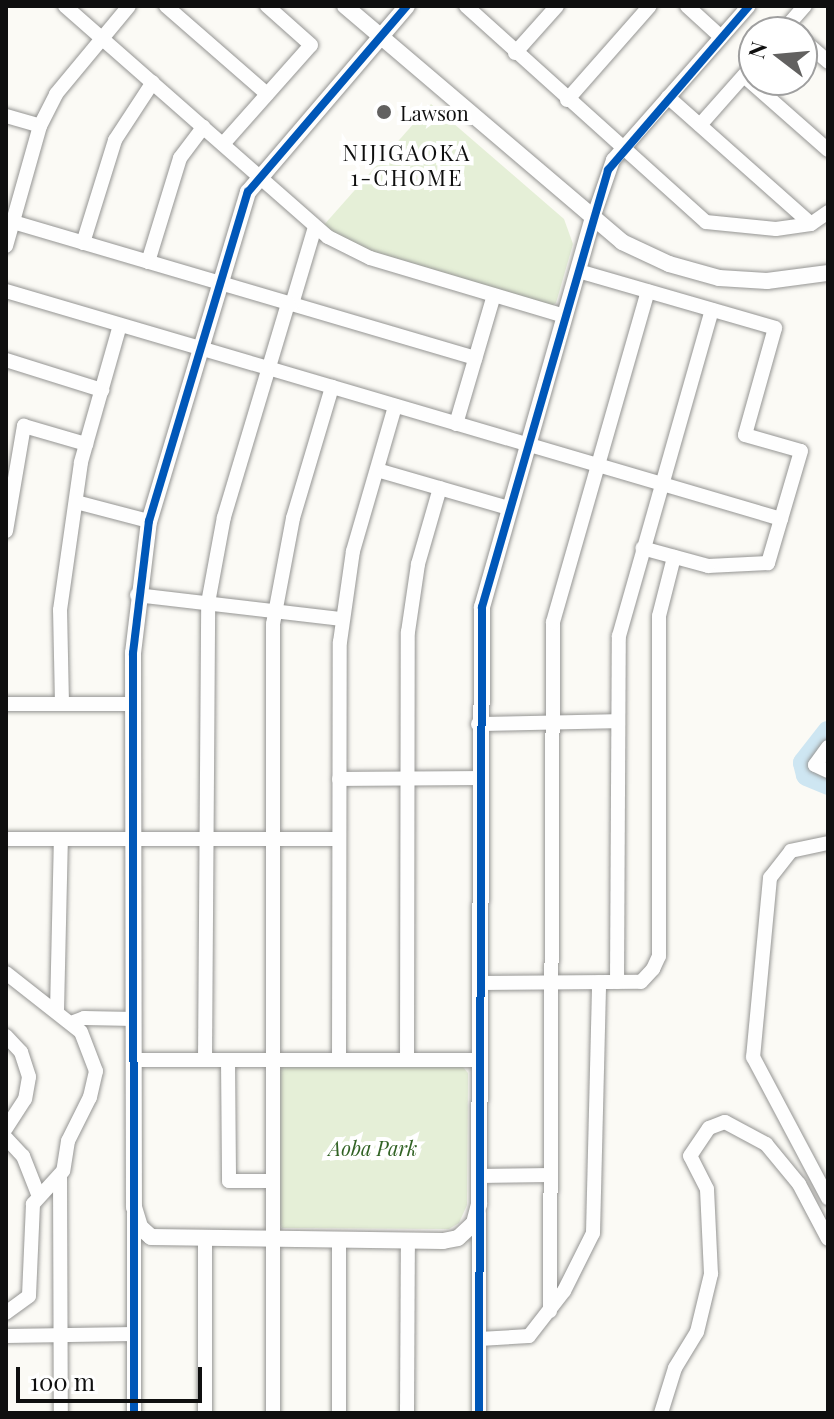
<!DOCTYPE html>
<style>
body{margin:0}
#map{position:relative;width:834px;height:1419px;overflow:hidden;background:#fbfaf5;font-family:"Playfair Display",serif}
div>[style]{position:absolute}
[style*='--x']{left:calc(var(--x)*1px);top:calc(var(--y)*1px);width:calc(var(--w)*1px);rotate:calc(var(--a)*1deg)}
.green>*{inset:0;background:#e5efd7}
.river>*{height:22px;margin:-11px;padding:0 11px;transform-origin:11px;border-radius:11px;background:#cee6f2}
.roads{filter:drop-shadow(0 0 2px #959593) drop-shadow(0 0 2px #959593)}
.minor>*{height:14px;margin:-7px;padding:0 7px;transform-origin:7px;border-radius:7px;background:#fefefe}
.tertiary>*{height:16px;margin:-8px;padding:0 8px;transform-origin:8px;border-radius:8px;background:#fefefe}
.cycleway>*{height:8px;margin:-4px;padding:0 4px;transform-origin:4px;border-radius:4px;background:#0057b8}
.dots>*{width:22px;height:22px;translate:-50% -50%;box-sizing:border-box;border:4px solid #fff;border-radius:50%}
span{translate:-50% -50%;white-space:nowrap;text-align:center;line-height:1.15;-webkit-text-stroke:8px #fff;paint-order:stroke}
.poi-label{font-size:20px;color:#0f0f0f}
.left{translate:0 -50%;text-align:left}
.park-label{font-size:20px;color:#316224;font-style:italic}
.neighbourhood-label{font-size:22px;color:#0f0f0f;letter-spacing:2px}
.frame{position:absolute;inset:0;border:8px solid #0f0f0f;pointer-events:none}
.north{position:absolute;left:738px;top:16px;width:80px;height:80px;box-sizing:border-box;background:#fff;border:2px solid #9f9f9f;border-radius:50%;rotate:286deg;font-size:22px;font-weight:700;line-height:32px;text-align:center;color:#0f0f0f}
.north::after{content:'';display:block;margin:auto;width:28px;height:36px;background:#626160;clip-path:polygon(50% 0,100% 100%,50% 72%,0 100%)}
.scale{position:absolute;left:16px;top:1367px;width:186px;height:36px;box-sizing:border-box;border:4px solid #0f0f0f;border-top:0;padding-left:10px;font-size:24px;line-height:28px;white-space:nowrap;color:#0f0f0f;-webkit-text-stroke:6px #fff;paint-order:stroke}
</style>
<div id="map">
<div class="green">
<div style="clip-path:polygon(431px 104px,564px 219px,573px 244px,556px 303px,551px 306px,352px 245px,323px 226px)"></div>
<div style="clip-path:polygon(284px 1066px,463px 1067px,468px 1073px,467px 1205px,459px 1223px,449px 1229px,282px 1228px,278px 1222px,278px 1071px)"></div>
</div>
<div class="river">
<div style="--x:828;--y:732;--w:39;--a:128"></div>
<div style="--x:804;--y:763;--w:12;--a:76"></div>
<div style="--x:807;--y:775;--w:23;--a:23"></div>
</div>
<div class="roads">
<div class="minor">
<div style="--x:65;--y:6;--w:350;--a:41.3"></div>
<div style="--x:328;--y:237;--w:47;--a:26.6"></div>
<div style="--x:370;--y:258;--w:203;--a:16.6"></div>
<div style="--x:166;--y:6;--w:134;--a:41.1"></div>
<div style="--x:466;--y:6;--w:323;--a:42"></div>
<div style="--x:706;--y:222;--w:70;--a:5.7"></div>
<div style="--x:776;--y:229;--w:35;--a:-8"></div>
<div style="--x:811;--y:224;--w:21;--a:-35"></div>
<div style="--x:687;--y:6;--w:46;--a:42.4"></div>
<div style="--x:782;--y:32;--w:35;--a:-49"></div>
<div style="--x:802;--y:39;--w:35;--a:41"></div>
<div style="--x:515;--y:53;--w:63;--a:-48.2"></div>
<div style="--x:744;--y:76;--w:112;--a:41.4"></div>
<div style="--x:668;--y:97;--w:191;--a:41.6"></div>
<div style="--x:567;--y:100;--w:125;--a:-48.6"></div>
<div style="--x:6;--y:116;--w:35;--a:16"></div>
<div style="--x:700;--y:125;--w:81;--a:-48.5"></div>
<div style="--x:223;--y:144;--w:132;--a:-48.4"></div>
<div style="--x:311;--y:45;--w:59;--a:-138.4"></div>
<div style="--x:592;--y:221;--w:65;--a:-71"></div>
<div style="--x:613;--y:160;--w:205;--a:-48.6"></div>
<div style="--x:13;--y:222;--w:482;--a:16.4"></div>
<div style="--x:83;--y:243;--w:108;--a:-72.7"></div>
<div style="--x:115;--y:140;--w:69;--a:-56.8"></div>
<div style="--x:6;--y:246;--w:125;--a:-74.2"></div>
<div style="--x:40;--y:126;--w:36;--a:-63"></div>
<div style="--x:56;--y:94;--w:114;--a:-50.3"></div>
<div style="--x:148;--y:262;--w:109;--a:-72.9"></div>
<div style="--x:180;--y:158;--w:39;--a:-53"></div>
<div style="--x:578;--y:271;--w:205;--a:16.1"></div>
<div style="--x:775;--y:328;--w:111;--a:105.7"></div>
<div style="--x:745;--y:435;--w:58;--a:15.9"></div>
<div style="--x:801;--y:451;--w:117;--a:106.4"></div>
<div style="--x:768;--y:563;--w:60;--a:177.1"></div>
<div style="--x:708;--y:566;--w:68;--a:-164.7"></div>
<div style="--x:6;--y:291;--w:808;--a:16.39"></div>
<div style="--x:292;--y:304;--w:80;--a:-73.4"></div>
<div style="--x:6;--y:360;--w:101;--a:17.4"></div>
<div style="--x:456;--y:424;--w:134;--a:-73.6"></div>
<div style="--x:377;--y:470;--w:137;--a:16.1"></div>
<div style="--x:76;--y:502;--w:75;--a:14.6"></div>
<div style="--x:6;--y:531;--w:107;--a:-80.3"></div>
<div style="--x:24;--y:426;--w:65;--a:16.2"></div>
<div style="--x:137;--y:595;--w:206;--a:6.7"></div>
<div style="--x:6;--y:704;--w:127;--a:0"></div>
<div style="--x:62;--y:704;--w:94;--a:-91.2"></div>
<div style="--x:60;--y:610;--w:149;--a:-81.9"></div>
<div style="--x:81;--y:462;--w:142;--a:-74.1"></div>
<div style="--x:478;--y:724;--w:140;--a:-1.2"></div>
<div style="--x:828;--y:747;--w:22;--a:126"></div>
<div style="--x:815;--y:765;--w:14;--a:25"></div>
<div style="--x:339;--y:779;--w:139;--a:-0.4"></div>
<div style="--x:6;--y:839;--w:333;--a:0"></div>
<div style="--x:828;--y:843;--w:38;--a:168"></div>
<div style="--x:791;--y:851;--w:34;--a:128"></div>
<div style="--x:770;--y:878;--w:180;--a:95.4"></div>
<div style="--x:753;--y:1057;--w:160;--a:62"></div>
<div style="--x:6;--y:973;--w:95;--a:38.2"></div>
<div style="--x:81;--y:1032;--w:42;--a:69"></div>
<div style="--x:96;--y:1071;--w:27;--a:103"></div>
<div style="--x:90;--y:1097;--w:49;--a:116.6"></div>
<div style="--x:68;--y:1141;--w:30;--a:99"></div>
<div style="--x:63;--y:1171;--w:45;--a:132.3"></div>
<div style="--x:33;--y:1204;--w:92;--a:92.5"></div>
<div style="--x:29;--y:1296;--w:29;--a:144"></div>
<div style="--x:617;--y:982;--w:346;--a:-89.7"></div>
<div style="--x:619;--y:636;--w:339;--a:-74.1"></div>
<div style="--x:479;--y:983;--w:162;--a:-0.4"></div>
<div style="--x:641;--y:982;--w:18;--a:-47"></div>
<div style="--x:653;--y:969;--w:14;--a:-65"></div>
<div style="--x:659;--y:956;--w:340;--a:-90"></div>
<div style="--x:659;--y:616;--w:61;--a:-75.7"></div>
<div style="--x:57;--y:1011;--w:172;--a:-88.7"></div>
<div style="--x:71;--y:1023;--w:14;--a:-21"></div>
<div style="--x:84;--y:1018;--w:50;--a:1.1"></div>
<div style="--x:6;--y:1036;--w:22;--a:47"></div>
<div style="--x:21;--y:1052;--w:26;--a:72"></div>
<div style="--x:29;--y:1077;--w:22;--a:100"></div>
<div style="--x:25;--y:1099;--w:35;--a:123"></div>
<div style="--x:134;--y:1060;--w:345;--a:0"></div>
<div style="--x:205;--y:1060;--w:457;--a:-89.6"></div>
<div style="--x:208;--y:603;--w:87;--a:-79.5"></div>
<div style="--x:224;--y:517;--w:223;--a:-73.3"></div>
<div style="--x:228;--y:1060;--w:121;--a:89.5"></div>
<div style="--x:229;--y:1181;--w:44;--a:0"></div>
<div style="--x:339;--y:1060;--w:418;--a:-89.9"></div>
<div style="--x:340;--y:642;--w:92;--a:-81.9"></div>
<div style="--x:353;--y:551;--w:151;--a:-73.8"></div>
<div style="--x:407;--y:1060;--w:428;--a:-89.9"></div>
<div style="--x:408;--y:632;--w:69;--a:-81.6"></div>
<div style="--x:418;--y:564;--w:79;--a:-73.9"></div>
<div style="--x:6;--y:1138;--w:25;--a:47"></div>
<div style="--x:23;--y:1156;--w:41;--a:68.5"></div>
<div style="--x:60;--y:1176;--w:237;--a:89.8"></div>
<div style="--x:479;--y:1176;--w:71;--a:-0.8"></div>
<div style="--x:134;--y:1213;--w:200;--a:90"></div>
<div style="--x:479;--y:1213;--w:200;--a:90"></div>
<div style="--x:339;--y:1240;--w:173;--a:90"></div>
<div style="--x:550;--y:1311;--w:689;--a:-89.75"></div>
<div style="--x:553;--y:622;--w:344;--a:-74"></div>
<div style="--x:6;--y:1336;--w:128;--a:-0.9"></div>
<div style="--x:479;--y:1339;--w:50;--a:-3.4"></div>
<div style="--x:529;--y:1336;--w:57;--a:-52.1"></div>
<div style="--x:564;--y:1291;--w:65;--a:-63.4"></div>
<div style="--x:593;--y:1233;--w:251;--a:-88.6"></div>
<div style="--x:205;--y:1413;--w:173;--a:-90"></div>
<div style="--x:273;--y:1413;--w:789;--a:-90"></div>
<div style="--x:273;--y:624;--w:108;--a:-79.3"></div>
<div style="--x:293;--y:518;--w:137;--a:-73.4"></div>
<div style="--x:407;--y:1413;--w:172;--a:-89.7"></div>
<div style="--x:661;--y:1413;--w:47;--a:-72.7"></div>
<div style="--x:675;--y:1368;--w:42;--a:-58.6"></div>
<div style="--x:697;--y:1332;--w:60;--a:-76.4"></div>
<div style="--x:711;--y:1274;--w:85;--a:-92.7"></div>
<div style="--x:707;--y:1189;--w:37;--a:-117"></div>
<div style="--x:690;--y:1156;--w:34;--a:-56"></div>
<div style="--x:709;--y:1128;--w:17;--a:-21"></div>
<div style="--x:725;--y:1122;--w:47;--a:28.2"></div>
<div style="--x:766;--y:1144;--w:52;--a:50.5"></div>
<div style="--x:799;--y:1184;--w:62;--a:62.2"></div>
</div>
<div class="tertiary">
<div style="--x:345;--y:6;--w:364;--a:40.4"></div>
<div style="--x:622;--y:242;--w:52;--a:25.1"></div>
<div style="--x:669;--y:264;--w:52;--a:15.6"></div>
<div style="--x:719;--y:278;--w:48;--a:3.6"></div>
<div style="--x:767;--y:281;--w:62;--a:-7.5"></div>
<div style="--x:407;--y:6;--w:245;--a:130.5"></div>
<div style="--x:248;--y:192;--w:344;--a:106.7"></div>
<div style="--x:149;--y:521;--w:133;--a:96.9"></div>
<div style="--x:133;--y:653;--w:554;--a:89.9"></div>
<div style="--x:134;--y:1207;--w:21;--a:73"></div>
<div style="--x:140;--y:1227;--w:15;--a:42"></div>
<div style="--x:151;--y:1237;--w:292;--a:0.8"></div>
<div style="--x:443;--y:1241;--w:15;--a:-11"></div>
<div style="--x:458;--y:1238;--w:22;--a:-43"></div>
<div style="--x:474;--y:1223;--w:20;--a:-75"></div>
<div style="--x:479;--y:1204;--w:597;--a:-89.71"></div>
<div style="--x:482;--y:607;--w:401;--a:-74.1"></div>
</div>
</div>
<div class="cycleway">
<div style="--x:134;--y:1413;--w:760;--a:-90.08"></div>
<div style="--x:133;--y:653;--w:133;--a:-83.1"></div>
<div style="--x:149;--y:521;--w:344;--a:-73.3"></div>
<div style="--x:248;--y:192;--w:245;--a:-49.5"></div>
<div style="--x:479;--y:1413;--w:806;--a:-89.79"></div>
<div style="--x:482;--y:607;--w:455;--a:-73.9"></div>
<div style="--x:608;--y:170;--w:216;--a:-49.3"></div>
</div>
<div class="dots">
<div style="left:384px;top:112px;background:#626160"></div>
</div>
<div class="poi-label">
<span class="left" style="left:400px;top:112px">Lawson</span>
</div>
<div class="park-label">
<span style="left:373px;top:1147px">Aoba Park</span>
</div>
<div class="neighbourhood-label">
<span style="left:407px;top:165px">NIJIGAOKA<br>1-CHOME</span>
</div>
<div class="frame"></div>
<div class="north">N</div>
<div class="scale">100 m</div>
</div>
